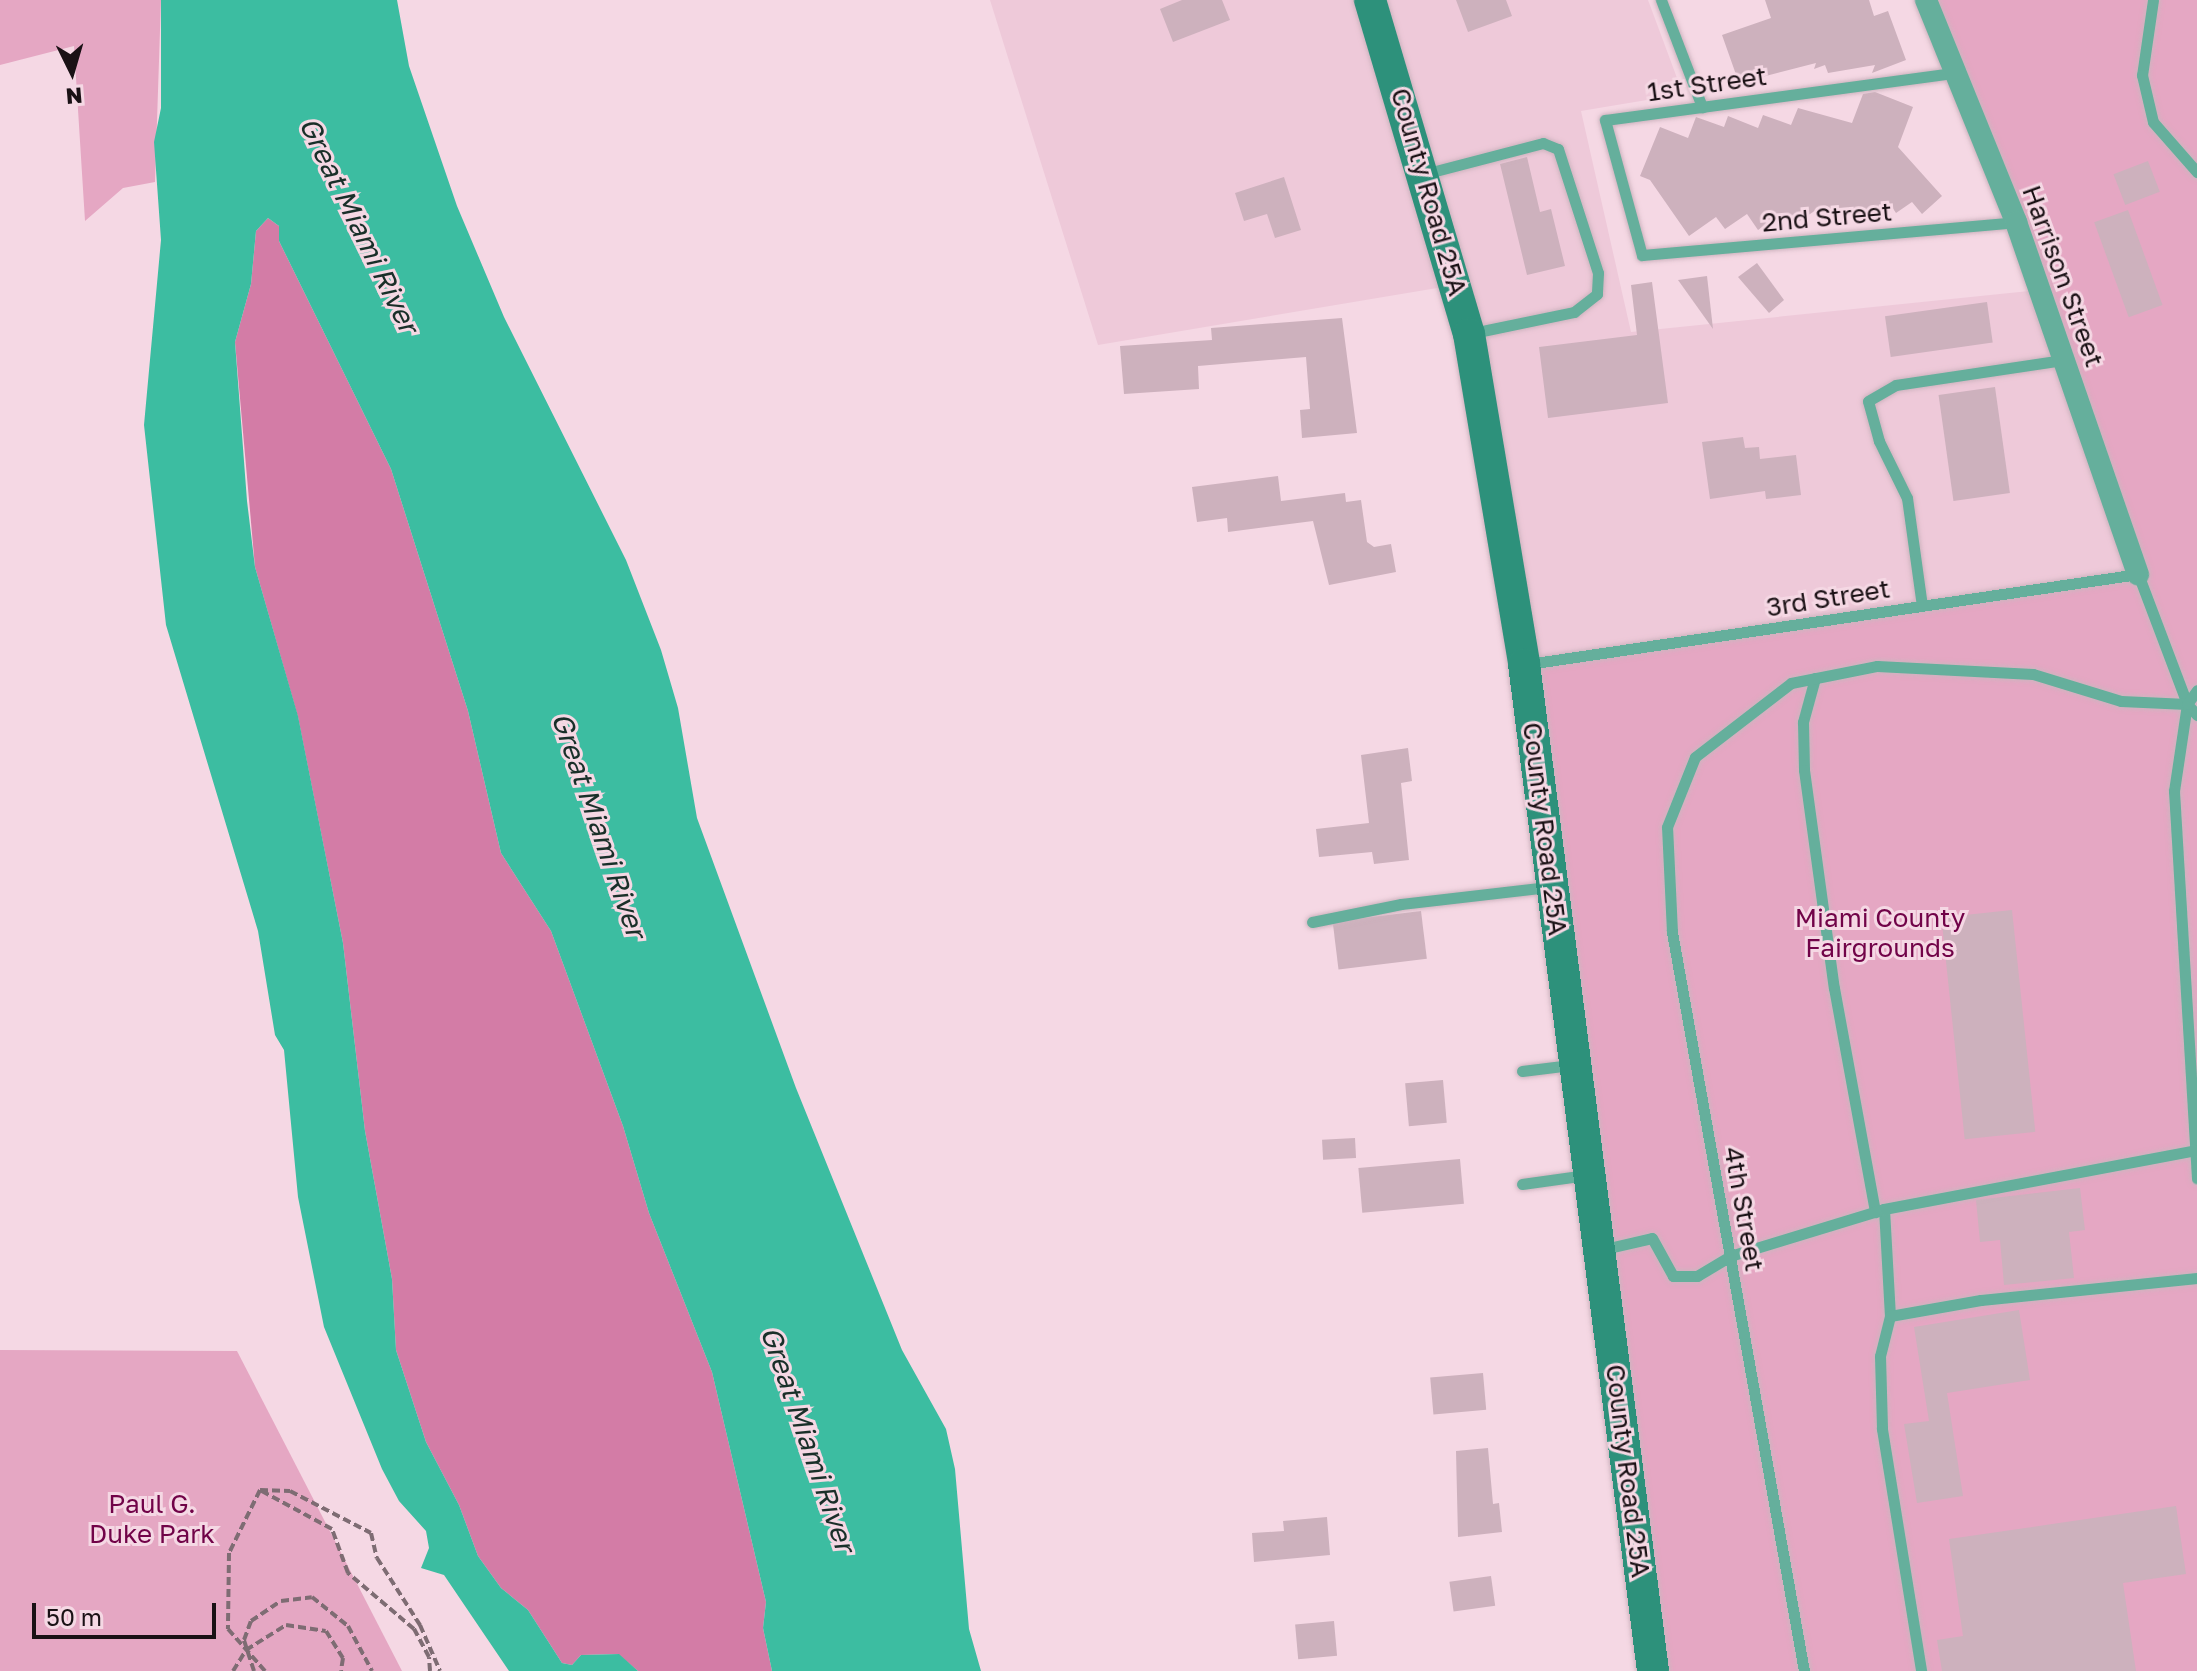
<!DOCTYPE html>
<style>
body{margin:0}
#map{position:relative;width:2197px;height:1671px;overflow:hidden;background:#f5d8e4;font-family:"Golos Text",sans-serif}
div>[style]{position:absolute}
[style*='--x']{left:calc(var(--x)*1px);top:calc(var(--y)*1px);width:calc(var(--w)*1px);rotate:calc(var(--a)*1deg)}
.built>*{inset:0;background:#eec9d9}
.green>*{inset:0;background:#e5a7c3}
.forest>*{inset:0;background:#d37ca6}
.water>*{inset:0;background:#3cbda1}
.building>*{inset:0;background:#cdb1bd;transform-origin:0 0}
.path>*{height:4px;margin-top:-2px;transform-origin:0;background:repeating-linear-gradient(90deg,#7e6c73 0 8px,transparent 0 12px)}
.roads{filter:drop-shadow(0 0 2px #ceb4bf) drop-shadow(0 0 2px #ceb4bf)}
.service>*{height:11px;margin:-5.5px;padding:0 5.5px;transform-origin:5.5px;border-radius:5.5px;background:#65af9c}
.minor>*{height:22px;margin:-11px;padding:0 11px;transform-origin:11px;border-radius:11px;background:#65af9c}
.secondary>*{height:32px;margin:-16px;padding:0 16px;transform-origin:16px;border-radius:16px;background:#2d917b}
span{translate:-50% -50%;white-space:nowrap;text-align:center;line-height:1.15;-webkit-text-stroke:6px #f5d8e4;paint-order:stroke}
.street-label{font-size:26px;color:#1a1115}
.park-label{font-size:26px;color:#710348}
.water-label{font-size:28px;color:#192f29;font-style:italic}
.north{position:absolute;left:32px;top:32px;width:80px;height:80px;-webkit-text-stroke:6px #f5d8e4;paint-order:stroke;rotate:175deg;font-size:22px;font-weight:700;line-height:32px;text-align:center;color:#1a1115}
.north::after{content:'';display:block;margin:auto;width:28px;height:36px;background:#1a1115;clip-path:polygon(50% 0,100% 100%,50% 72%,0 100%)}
.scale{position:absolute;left:32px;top:1603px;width:184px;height:36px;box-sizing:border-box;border:4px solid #1a1115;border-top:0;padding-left:10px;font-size:24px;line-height:28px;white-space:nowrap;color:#1a1115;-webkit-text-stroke:6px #f5d8e4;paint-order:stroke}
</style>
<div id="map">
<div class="built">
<div style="clip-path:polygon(990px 0,1648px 0,1683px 94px,1581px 111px,1631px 332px,2039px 290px,2138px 574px,1524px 664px,1455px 285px,1098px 345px)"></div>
</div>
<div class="green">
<div style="clip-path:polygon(0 0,161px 0,155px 182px,123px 188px,85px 221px,74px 46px,0 65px)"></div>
<div style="clip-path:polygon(1926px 0,2197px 0,2197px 1671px,1653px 1671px,1524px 664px,2138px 574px)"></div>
<div style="clip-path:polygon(0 1350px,237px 1351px,402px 1671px,0 1671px)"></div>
</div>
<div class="forest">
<div style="clip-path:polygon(268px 218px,279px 226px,279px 241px,391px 469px,468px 711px,501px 853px,551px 931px,623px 1126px,649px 1213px,712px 1372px,766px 1602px,763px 1628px,772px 1671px,638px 1671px,618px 1654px,581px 1655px,572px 1665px,562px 1663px,528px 1610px,501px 1588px,478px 1556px,459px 1505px,426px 1442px,396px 1350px,392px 1279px,365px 1131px,343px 943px,298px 717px,255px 567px,235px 342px,251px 284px,256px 231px)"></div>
</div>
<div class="water">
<div style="clip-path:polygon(161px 0,397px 0,409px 66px,457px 206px,504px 317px,626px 560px,661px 650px,678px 708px,697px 818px,796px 1088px,902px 1350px,946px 1429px,955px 1469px,969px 1629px,981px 1671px,772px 1671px,763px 1628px,766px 1602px,712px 1372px,649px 1213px,623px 1126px,551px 931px,501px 853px,468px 711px,391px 469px,279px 241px,279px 226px,268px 218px,256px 231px,251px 284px,235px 342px,247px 501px,255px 567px,298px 716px,343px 943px,365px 1131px,392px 1279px,396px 1350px,426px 1442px,459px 1505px,478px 1556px,501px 1588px,528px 1610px,562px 1663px,572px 1665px,581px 1655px,619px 1654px,638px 1671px,509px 1671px,444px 1575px,421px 1568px,429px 1548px,426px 1531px,399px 1501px,382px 1469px,324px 1327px,298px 1197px,284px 1050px,275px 1035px,258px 931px,166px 625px,144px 425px,161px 240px,154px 142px,161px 108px)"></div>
</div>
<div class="building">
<div style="clip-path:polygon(1182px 0,1222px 0,1230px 20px,1173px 42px,1160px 9px)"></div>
<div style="clip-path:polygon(1456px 0,1506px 0,1512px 16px,1468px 32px)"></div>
<div style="clip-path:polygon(1765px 0,1869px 0,1874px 16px,1888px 11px,1906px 60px,1872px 73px,1875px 65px,1828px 73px,1825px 65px,1814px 69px,1816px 63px,1739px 83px,1722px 35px,1771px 18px)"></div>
<div style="clip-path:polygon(1875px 92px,1913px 107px,1898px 147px,1942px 196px,1922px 214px,1912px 202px,1896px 213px,1888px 201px,1861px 219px,1852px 207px,1829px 223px,1819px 208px,1792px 226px,1783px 213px,1758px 230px,1747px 214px,1725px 229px,1716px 217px,1689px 236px,1650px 180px,1640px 176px,1660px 127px,1688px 138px,1696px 117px,1724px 127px,1728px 116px,1758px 128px,1763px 115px,1791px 125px,1798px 108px,1852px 123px,1863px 94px)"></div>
<div style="clip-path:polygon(1527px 157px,1540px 212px,1551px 209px,1565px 266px,1527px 275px,1500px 164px)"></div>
<div style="left:2148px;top:161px;width:33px;height:37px;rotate:69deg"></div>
<div style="clip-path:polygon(1284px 177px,1301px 230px,1275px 238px,1267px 214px,1244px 221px,1235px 193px)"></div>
<div style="left:2128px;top:210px;width:101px;height:36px;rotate:70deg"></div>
<div style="clip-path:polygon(1757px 263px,1784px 300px,1769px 313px,1738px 277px)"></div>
<div style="clip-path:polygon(1707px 276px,1713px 329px,1678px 280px)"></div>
<div style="clip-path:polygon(1652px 282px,1668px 403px,1548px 418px,1539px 347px,1637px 335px,1631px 285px)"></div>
<div style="left:1987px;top:302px;width:41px;height:103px;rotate:82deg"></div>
<div style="clip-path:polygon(1342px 318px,1357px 433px,1302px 438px,1300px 410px,1310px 409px,1306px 357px,1198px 366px,1199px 389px,1124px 394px,1120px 346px,1212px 340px,1211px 328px)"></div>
<div style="left:1995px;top:387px;width:107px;height:57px;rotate:82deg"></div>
<div style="clip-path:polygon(1743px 437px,1745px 448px,1759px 447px,1760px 459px,1796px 455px,1801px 495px,1766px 499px,1765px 491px,1710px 499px,1702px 442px)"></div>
<div style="clip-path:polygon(1278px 476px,1281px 501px,1345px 493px,1346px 502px,1361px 500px,1367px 542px,1374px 547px,1391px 544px,1396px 572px,1329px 585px,1313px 521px,1228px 532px,1227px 518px,1197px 522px,1192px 487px)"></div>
<div style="clip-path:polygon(1408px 748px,1412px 781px,1401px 783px,1409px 860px,1374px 864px,1372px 852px,1319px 857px,1316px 829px,1369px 823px,1361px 755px)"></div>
<div style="left:2012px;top:910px;width:223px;height:71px;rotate:84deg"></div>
<div style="left:1421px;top:911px;width:48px;height:89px;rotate:83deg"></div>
<div style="left:1443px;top:1080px;width:43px;height:38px;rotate:85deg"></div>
<div style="left:1355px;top:1138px;width:20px;height:33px;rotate:87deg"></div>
<div style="left:1460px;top:1159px;width:45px;height:102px;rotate:85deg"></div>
<div style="clip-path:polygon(2080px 1188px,2085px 1230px,2069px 1232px,2074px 1278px,2004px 1285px,2000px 1240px,1980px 1242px,1976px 1200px)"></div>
<div style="clip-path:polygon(2019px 1310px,2030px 1380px,1947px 1393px,1963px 1496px,1917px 1503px,1904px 1424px,1929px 1421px,1914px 1327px)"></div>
<div style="left:1483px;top:1373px;width:37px;height:53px;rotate:85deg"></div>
<div style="clip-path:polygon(1488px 1448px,1493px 1504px,1499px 1503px,1502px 1532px,1458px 1537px,1456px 1451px)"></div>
<div style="clip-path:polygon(2176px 1506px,2186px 1574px,2123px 1583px,2136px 1671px,1942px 1671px,1937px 1640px,1963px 1636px,1949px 1539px)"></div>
<div style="clip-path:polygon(1327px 1517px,1330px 1555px,1254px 1562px,1252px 1533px,1284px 1531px,1283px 1521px)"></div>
<div style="left:1491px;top:1576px;width:30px;height:42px;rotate:82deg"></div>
<div style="left:1334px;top:1621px;width:35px;height:39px;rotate:85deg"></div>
</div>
<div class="path">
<div style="--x:260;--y:1490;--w:70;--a:116.2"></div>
<div style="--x:229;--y:1553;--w:76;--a:90.8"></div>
<div style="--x:228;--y:1629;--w:56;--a:48.6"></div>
<div style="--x:233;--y:1671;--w:25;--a:-58"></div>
<div style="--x:246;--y:1650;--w:47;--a:-32"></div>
<div style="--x:286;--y:1625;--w:40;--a:8.5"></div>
<div style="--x:326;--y:1631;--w:32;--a:58"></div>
<div style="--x:343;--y:1658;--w:13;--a:99"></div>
<div style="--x:254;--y:1671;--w:33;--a:-108"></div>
<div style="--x:244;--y:1640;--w:20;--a:-70"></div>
<div style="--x:251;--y:1621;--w:36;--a:-34"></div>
<div style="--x:281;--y:1601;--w:31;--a:-7"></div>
<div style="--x:312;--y:1597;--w:46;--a:38.9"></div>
<div style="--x:348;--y:1626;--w:51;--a:61.9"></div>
<div style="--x:430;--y:1671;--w:14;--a:-94"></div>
<div style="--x:429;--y:1657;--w:32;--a:-118"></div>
<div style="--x:414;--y:1629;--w:87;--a:-139.7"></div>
<div style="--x:348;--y:1573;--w:47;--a:-110"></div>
<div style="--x:332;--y:1529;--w:82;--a:-151.6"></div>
<div style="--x:260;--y:1490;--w:30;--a:2"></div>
<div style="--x:290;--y:1491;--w:91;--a:27.4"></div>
<div style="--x:371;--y:1533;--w:26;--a:77"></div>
<div style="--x:377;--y:1558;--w:80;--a:57.3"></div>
<div style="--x:420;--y:1625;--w:50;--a:66.5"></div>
</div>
<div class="roads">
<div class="service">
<div style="--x:1661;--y:0;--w:115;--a:69"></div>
<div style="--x:2153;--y:0;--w:76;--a:98.3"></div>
<div style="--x:2142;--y:75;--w:48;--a:76.8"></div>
<div style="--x:2153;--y:122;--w:67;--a:48.7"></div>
<div style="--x:1953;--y:73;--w:351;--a:172.3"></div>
<div style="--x:1605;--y:120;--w:140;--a:74.7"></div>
<div style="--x:1642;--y:255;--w:375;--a:-5"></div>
<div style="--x:1424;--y:174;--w:123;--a:-14.6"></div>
<div style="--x:1543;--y:143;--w:16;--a:22"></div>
<div style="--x:1558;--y:149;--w:130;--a:72.1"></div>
<div style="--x:1598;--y:273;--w:21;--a:93"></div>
<div style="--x:1597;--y:294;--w:29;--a:142"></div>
<div style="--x:1574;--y:312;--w:103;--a:168.3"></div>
<div style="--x:1922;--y:606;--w:109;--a:-97.9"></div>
<div style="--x:1907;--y:498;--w:64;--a:-116.2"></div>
<div style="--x:1879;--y:441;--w:41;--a:-105.4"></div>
<div style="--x:1868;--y:401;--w:32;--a:-30"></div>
<div style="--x:1896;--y:385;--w:170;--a:-8.5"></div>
<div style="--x:1528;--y:664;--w:617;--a:-8.39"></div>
<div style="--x:2138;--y:574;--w:139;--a:69.3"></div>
<div style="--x:2187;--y:704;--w:15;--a:48"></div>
<div style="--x:1815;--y:678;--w:46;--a:105.3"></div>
<div style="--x:1803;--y:722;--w:48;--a:88.8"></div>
<div style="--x:1804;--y:770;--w:220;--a:82.2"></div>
<div style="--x:1834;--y:988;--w:228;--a:79.6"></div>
<div style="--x:2187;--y:704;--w:88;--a:98.5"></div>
<div style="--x:2174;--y:791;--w:388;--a:86.6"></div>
<div style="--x:1312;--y:922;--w:91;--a:-11.4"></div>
<div style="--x:1401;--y:904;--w:148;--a:-6.6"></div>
<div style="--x:1522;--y:1071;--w:49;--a:-7"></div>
<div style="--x:1522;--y:1184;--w:65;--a:-8"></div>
<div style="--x:1884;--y:1209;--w:107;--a:86.8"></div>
<div style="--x:1890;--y:1316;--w:41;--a:104"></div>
<div style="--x:1880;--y:1356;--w:73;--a:88.4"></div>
<div style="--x:1882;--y:1429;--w:245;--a:80.8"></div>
<div style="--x:1600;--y:1250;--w:53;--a:-13"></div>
<div style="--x:1652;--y:1238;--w:43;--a:61.1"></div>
<div style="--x:1673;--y:1276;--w:24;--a:0"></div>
<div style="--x:1697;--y:1276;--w:39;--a:-31"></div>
<div style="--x:1730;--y:1256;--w:161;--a:-17"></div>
<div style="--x:1884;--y:1209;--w:317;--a:-10.7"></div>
<div style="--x:1890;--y:1316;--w:92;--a:-10"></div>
<div style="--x:1981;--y:1300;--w:217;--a:-5.8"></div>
<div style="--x:1804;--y:1671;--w:751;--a:-100.13"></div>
<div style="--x:1672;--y:932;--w:105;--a:-92.7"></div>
<div style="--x:1667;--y:827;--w:75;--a:-68.2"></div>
<div style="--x:1695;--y:757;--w:121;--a:-37.6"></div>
<div style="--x:1791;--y:683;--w:88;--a:-11.2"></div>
<div style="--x:1877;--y:666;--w:156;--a:2.9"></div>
<div style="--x:2033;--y:674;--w:92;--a:17.1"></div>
<div style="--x:2121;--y:701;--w:66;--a:2.6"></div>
<div style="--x:2187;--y:704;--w:17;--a:-54"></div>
</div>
<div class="minor">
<div style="--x:1926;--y:0;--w:240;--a:67.9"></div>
<div style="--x:2016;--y:222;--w:373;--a:70.9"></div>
</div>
<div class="secondary">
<div style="--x:1370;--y:0;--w:348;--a:73.5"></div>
<div style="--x:1469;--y:334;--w:335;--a:80.5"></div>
<div style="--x:1524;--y:664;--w:1015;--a:82.7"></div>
</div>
</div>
<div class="street-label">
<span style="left:1707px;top:84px;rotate:-8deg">1st Street</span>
<span style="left:1429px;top:192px;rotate:74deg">County Road 25A</span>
<span style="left:1827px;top:217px;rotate:-5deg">2nd Street</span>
<span style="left:2063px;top:276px;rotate:70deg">Harrison Street</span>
<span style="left:1828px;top:598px;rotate:-9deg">3rd Street</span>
<span style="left:1545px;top:829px;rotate:83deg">County Road 25A</span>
<span style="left:1744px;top:1209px;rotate:80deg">4th Street</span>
<span style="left:1628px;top:1471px;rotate:83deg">County Road 25A</span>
</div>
<div class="park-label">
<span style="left:1880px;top:933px">Miami County<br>Fairgrounds</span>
<span style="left:152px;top:1519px">Paul G.<br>Duke Park</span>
</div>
<div class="water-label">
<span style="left:359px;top:225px;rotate:64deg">Great Miami River</span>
<span style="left:599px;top:825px;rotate:71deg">Great Miami River</span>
<span style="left:808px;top:1439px;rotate:71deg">Great Miami River</span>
</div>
<div class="north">N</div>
<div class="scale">50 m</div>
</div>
